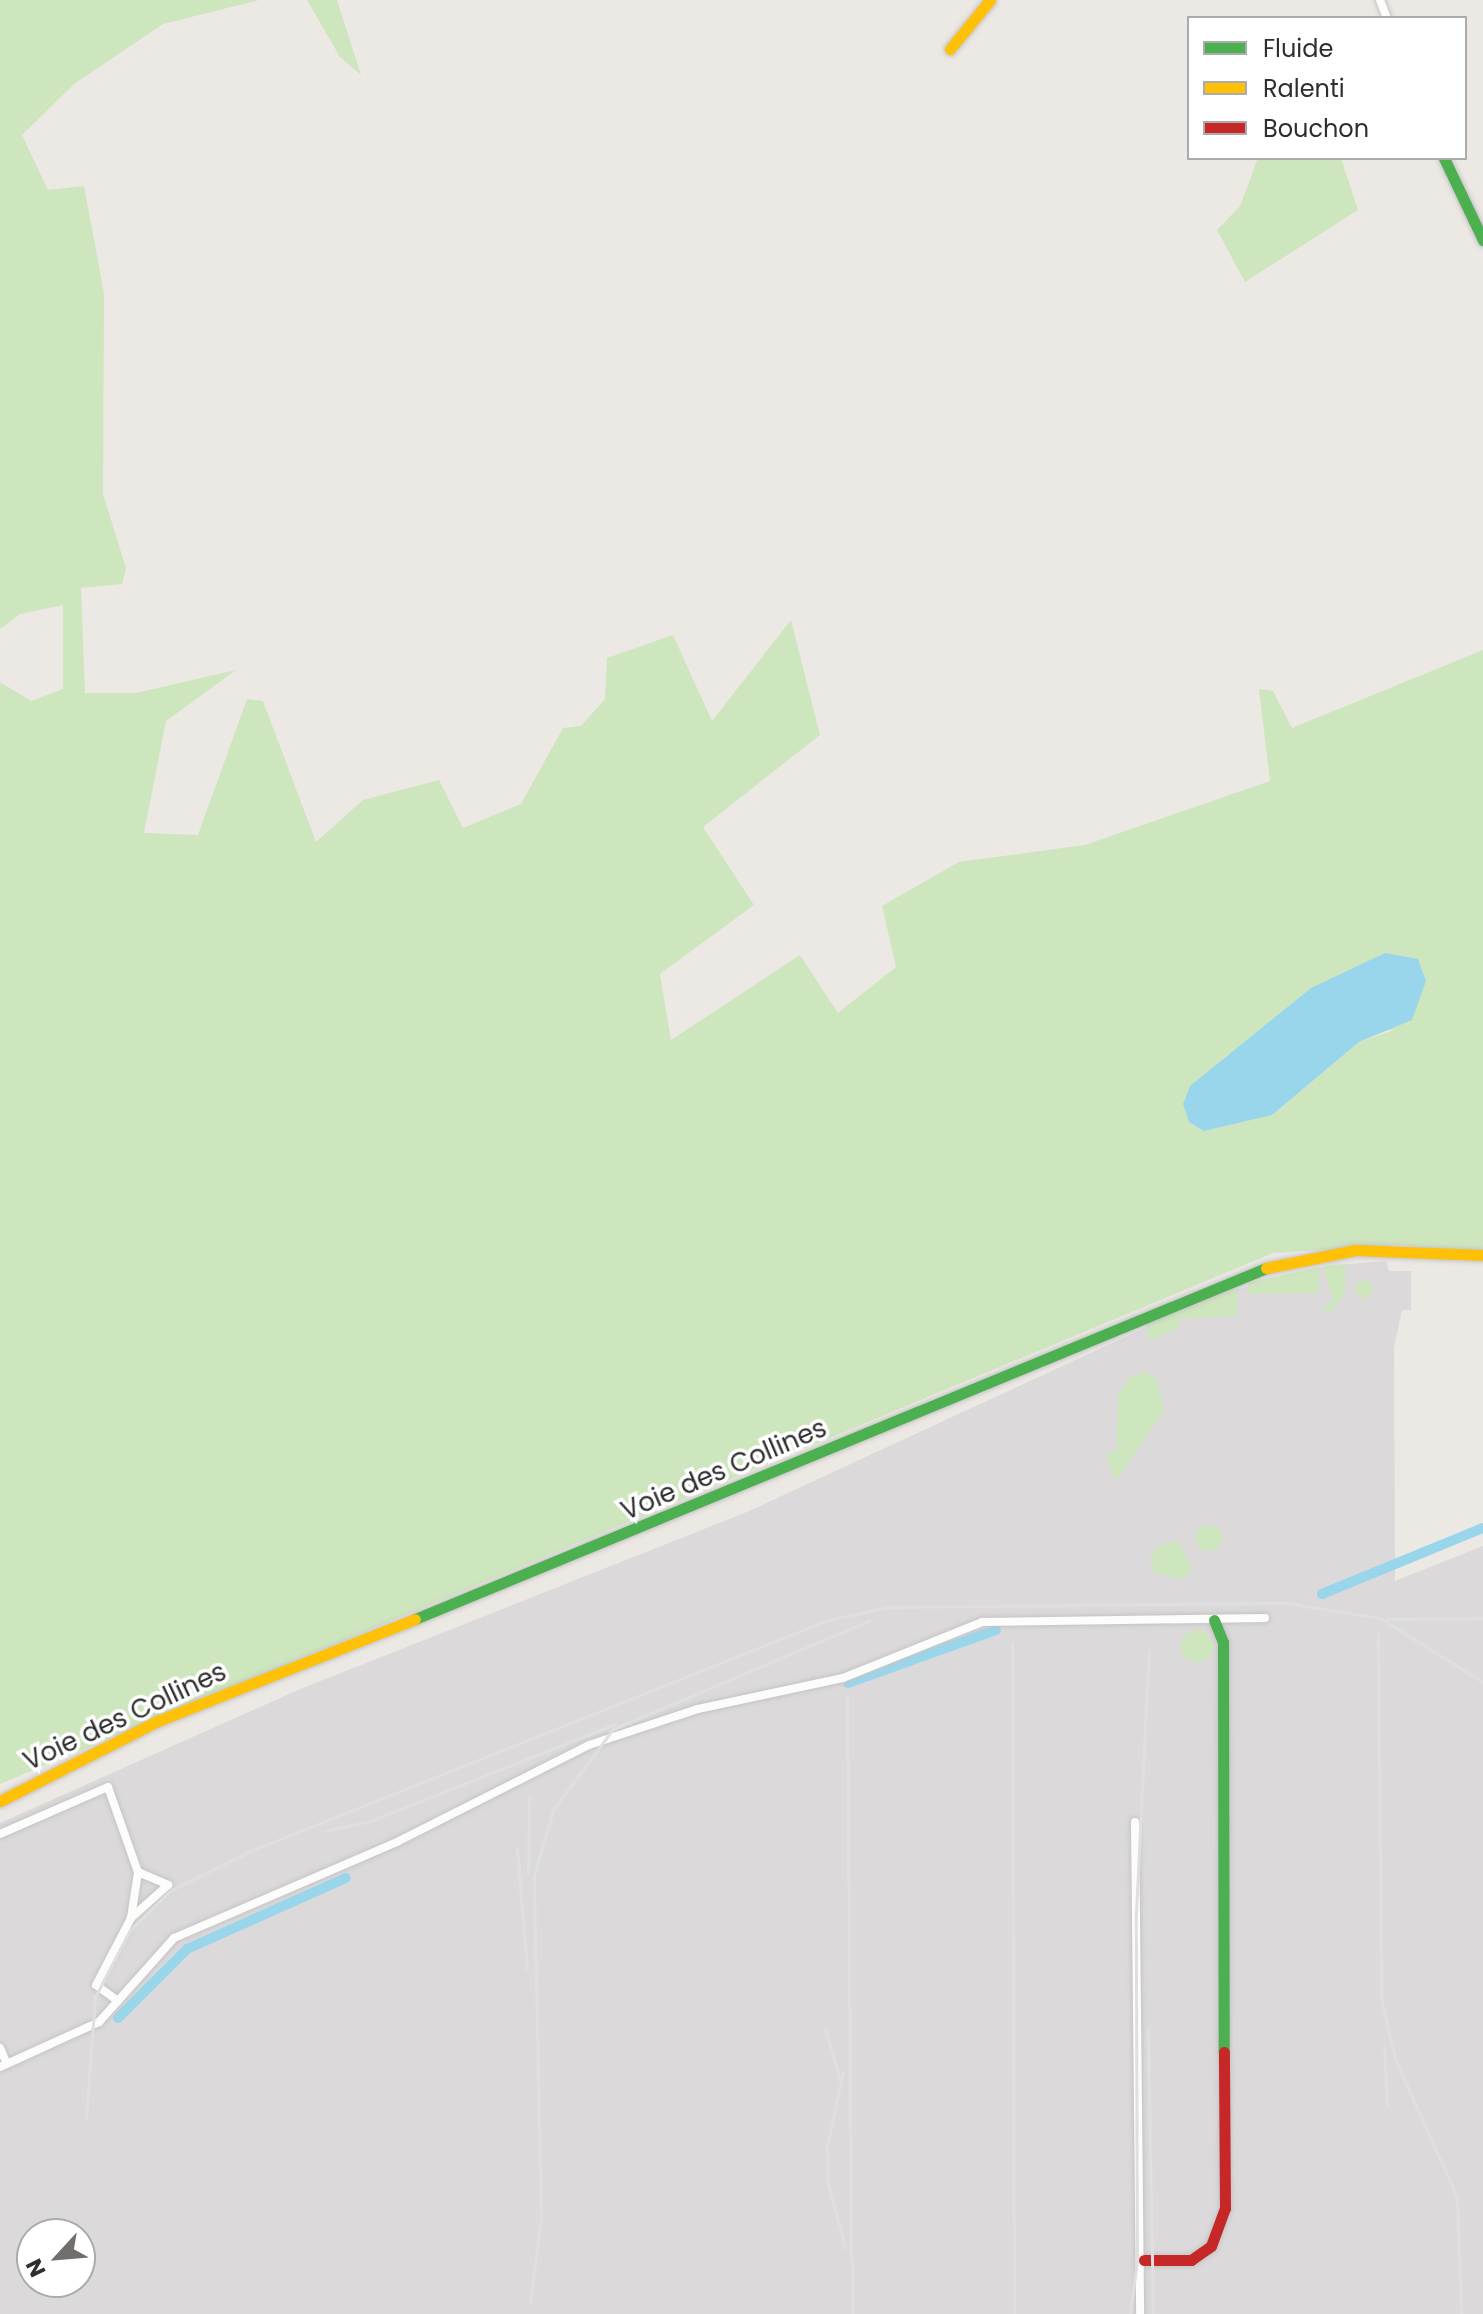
<!DOCTYPE html>
<style>
body{margin:0}
#map{position:relative;width:1483px;height:2314px;overflow:hidden;background:#ece8e4;font-family:Poppins,sans-serif}
div>[style]{position:absolute}
[style*='--x']{left:calc(var(--x)*1px);top:calc(var(--y)*1px);width:calc(var(--w)*1px);rotate:calc(var(--a)*1deg)}
.industrial>*{inset:0;background:#dcd9db}
.green>*{inset:0;background:#cee6be}
.round{border-radius:50%}
.water>*{inset:0;background:#99d6ec}
.canal>*{height:10px;margin:-5px;padding:0 5px;transform-origin:5px;border-radius:5px;background:#99d6ec}
.roads{filter:drop-shadow(0 0 2px #c5c4c5) drop-shadow(0 0 2px #c5c4c5)}
.street>*{height:8px;margin:-4px;padding:0 4px;transform-origin:4px;border-radius:4px;background:#fcfcfb}
.fast>*{height:11px;margin:-5.5px;padding:0 5.5px;transform-origin:5.5px;border-radius:5.5px;background:#4caf50}
.slow>*{height:11px;margin:-5.5px;padding:0 5.5px;transform-origin:5.5px;border-radius:5.5px;background:#ffc107}
.jam>*{height:11px;margin:-5.5px;padding:0 5.5px;transform-origin:5.5px;border-radius:5.5px;background:#c62828}
.rail>*{height:3px;margin:-1.5px;padding:0 1.5px;transform-origin:1.5px;border-radius:1.5px;background:#dfdfe1}
span{translate:-50% -50%;white-space:nowrap;text-align:center;line-height:1.15;-webkit-text-stroke:7px #fff;paint-order:stroke}
.street-label{font-size:26px;color:#2e2e2e}
.legend{position:absolute;left:1187px;top:16px;width:280px;height:144px;box-sizing:border-box;background:#fff;border:2px solid #ababab;margin:0;padding:10px 14px;list-style:none;font-size:24px;color:#2e2e2e}
.legend li{display:flex;align-items:center;gap:16px;height:40px}
.legend b{width:40px;border:2px solid #ababab}
.north{position:absolute;left:16px;top:2218px;width:80px;height:80px;box-sizing:border-box;background:#fff;border:2px solid #ababab;border-radius:50%;rotate:244deg;font-size:22px;font-weight:700;line-height:32px;text-align:center;color:#2e2e2e}
.north::after{content:'';display:block;margin:auto;width:28px;height:36px;background:#706f6e;clip-path:polygon(50% 0,100% 100%,50% 72%,0 100%)}
</style>
<div id="map">
<div class="industrial">
<div style="clip-path:polygon(evenodd,1386px 1261px,1389px 1271px,1411px 1271px,1411px 1310px,1402px 1310px,1394px 1348px,1395px 1581px,1483px 1546px,1483px 2314px,0 2314px,0 1823px,298px 1690px,747px 1512px,1216px 1295px,1326px 1266px,1386px 1261px,32px 2234px,80px 2234px,80px 2282px,32px 2282px,32px 2234px)"></div>
</div>
<div class="green">
<div style="clip-path:polygon(evenodd,0 0,259px 0,163px 24px,74px 84px,22px 135px,48px 190px,84px 186px,104px 293px,103px 494px,126px 568px,122px 584px,81px 588px,85px 693px,136px 693px,236px 670px,166px 721px,144px 833px,198px 835px,247px 699px,263px 701px,316px 842px,363px 800px,439px 780px,463px 828px,521px 804px,563px 728px,581px 726px,605px 699px,607px 658px,673px 635px,712px 721px,791px 620px,820px 735px,703px 827px,754px 905px,660px 974px,671px 1040px,800px 955px,838px 1013px,896px 967px,882px 906px,959px 862px,1085px 845px,1270px 781px,1259px 689px,1273px 691px,1292px 728px,1483px 650px,1483px 1252px,1399px 1245px,1273px 1253px,0 1784px,0 682px,31px 701px,63px 689px,63px 605px,20px 614px,0 629px,0 0,1267px 1028px,1394px 1030px,1359px 1042px,1272px 1115px,1222px 1059px,1267px 1028px)"></div>
<div style="clip-path:polygon(307px 0,337px 0,361px 75px,340px 57px)"></div>
<div style="clip-path:polygon(1258px 158px,1341px 158px,1358px 210px,1245px 282px,1217px 230px,1240px 206px)"></div>
<div style="clip-path:polygon(1345px 1264px,1345px 1292px,1332px 1312px,1320px 1307px,1333px 1301px,1323px 1266px)"></div>
<div style="clip-path:polygon(1319px 1267px,1319px 1293px,1248px 1294px,1248px 1283px)"></div>
<div class="round" style="left:1355px;top:1280px;width:18px;height:18px"></div>
<div style="clip-path:polygon(1237px 1288px,1237px 1316px,1179px 1319px,1179px 1327px,1149px 1341px,1147px 1324px)"></div>
<div style="clip-path:polygon(1146px 1372px,1157px 1379px,1164px 1411px,1116px 1480px,1106px 1455px,1117px 1449px,1118px 1395px,1129px 1378px)"></div>
<div class="round" style="left:1196px;top:1525px;width:26px;height:26px"></div>
<div style="clip-path:polygon(1178px 1540px,1192px 1569px,1183px 1580px,1154px 1573px,1150px 1561px,1157px 1547px)"></div>
<div class="round" style="left:1181px;top:1630px;width:32px;height:32px"></div>
</div>
<div class="water">
<div style="clip-path:polygon(1385px 953px,1418px 959px,1426px 981px,1412px 1020px,1359px 1042px,1272px 1115px,1204px 1131px,1189px 1122px,1183px 1104px,1190px 1086px,1311px 988px)"></div>
</div>
<div class="canal">
<div style="--x:1322;--y:1594;--w:174;--a:-22.3"></div>
<div style="--x:848;--y:1683;--w:157;--a:-19.7"></div>
<div style="--x:118;--y:2018;--w:98;--a:-45"></div>
<div style="--x:187;--y:1949;--w:174;--a:-24.1"></div>
</div>
<div class="roads">
<div class="street">
<div style="--x:1380;--y:0;--w:19;--a:69"></div>
<div style="--x:1135;--y:1822;--w:492;--a:89.4"></div>
<div style="--x:0;--y:1834;--w:118;--a:-23.5"></div>
<div style="--x:108;--y:1787;--w:90;--a:70.6"></div>
<div style="--x:138;--y:1872;--w:33;--a:23"></div>
<div style="--x:168;--y:1885;--w:50;--a:138.3"></div>
<div style="--x:118;--y:2001;--w:27;--a:-144"></div>
<div style="--x:96;--y:1985;--w:76;--a:-62.4"></div>
<div style="--x:131;--y:1918;--w:47;--a:-81.3"></div>
<div style="--x:0;--y:2048;--w:17;--a:66"></div>
<div style="--x:0;--y:2067;--w:109;--a:-24.4"></div>
<div style="--x:99;--y:2022;--w:113;--a:-48.2"></div>
<div style="--x:174;--y:1938;--w:243;--a:-23.3"></div>
<div style="--x:397;--y:1842;--w:215;--a:-26.8"></div>
<div style="--x:589;--y:1745;--w:115;--a:-18.3"></div>
<div style="--x:698;--y:1709;--w:148;--a:-12.1"></div>
<div style="--x:843;--y:1678;--w:150;--a:-21.9"></div>
<div style="--x:982;--y:1622;--w:283;--a:-0.8"></div>
</div>
<div class="fast">
<div style="--x:1444;--y:158;--w:91;--a:64.6"></div>
<div style="--x:415;--y:1619;--w:921;--a:-22.41"></div>
<div style="--x:1214;--y:1620;--w:24;--a:68"></div>
<div style="--x:1223;--y:1642;--w:410;--a:89.9"></div>
</div>
<div class="slow">
<div style="--x:950;--y:49;--w:63;--a:-50.8"></div>
<div style="--x:1266;--y:1268;--w:91;--a:-11.4"></div>
<div style="--x:1355;--y:1250;--w:128;--a:2.2"></div>
<div style="--x:0;--y:1801;--w:179;--a:-26.9"></div>
<div style="--x:160;--y:1720;--w:274;--a:-21.6"></div>
</div>
<div class="jam">
<div style="--x:1144;--y:2260;--w:47;--a:0"></div>
<div style="--x:1191;--y:2260;--w:24;--a:-35"></div>
<div style="--x:1211;--y:2246;--w:40;--a:-69.8"></div>
<div style="--x:1225;--y:2208;--w:156;--a:-90.4"></div>
</div>
</div>
<div class="rail">
<div style="--x:1387;--y:1619;--w:96;--a:-0.6"></div>
<div style="--x:1378;--y:1634;--w:364;--a:89.5"></div>
<div style="--x:1381;--y:1998;--w:63;--a:77.1"></div>
<div style="--x:1395;--y:2059;--w:151;--a:65.8"></div>
<div style="--x:1457;--y:2197;--w:117;--a:88"></div>
<div style="--x:1012;--y:1643;--w:671;--a:89.83"></div>
<div style="--x:847;--y:1696;--w:618;--a:89.54"></div>
<div style="--x:326;--y:1831;--w:45;--a:-12.8"></div>
<div style="--x:370;--y:1821;--w:264;--a:-21.6"></div>
<div style="--x:517;--y:1850;--w:119;--a:85.2"></div>
<div style="--x:528;--y:1873;--w:76;--a:-89.2"></div>
<div style="--x:825;--y:2029;--w:56;--a:73.5"></div>
<div style="--x:1148;--y:2030;--w:284;--a:89"></div>
<div style="--x:1384;--y:2045;--w:60;--a:87.1"></div>
<div style="--x:843;--y:2072;--w:75;--a:102.4"></div>
<div style="--x:827;--y:2145;--w:39;--a:89"></div>
<div style="--x:828;--y:2184;--w:66;--a:75.1"></div>
<div style="--x:86;--y:2119;--w:122;--a:-85.8"></div>
<div style="--x:95;--y:1997;--w:76;--a:-62.4"></div>
<div style="--x:130;--y:1930;--w:57;--a:-44.3"></div>
<div style="--x:171;--y:1890;--w:91;--a:-26"></div>
<div style="--x:253;--y:1850;--w:619;--a:-21.8"></div>
<div style="--x:828;--y:1620;--w:61;--a:-12.2"></div>
<div style="--x:888;--y:1607;--w:398;--a:-0.6"></div>
<div style="--x:1286;--y:1603;--w:95;--a:9.1"></div>
<div style="--x:1380;--y:1618;--w:121;--a:31.9"></div>
<div style="--x:530;--y:2302;--w:84;--a:-82.5"></div>
<div style="--x:541;--y:2219;--w:343;--a:-91.2"></div>
<div style="--x:534;--y:1876;--w:69;--a:-73.9"></div>
<div style="--x:553;--y:1810;--w:101;--a:-53.5"></div>
<div style="--x:613;--y:1729;--w:278;--a:-22.9"></div>
<div style="--x:1130;--y:2314;--w:54;--a:-82.6"></div>
<div style="--x:1137;--y:2260;--w:348;--a:-90.2"></div>
<div style="--x:1136;--y:1912;--w:262;--a:-87.2"></div>
</div>
<div class="street-label">
<span style="left:724px;top:1470px;rotate:-23deg">Voie des Collines</span>
<span style="left:125px;top:1717px;rotate:-25deg">Voie des Collines</span>
</div>
<ul class="legend">
<li><b style="height:10px;background:#4caf50"></b>Fluide</li>
<li><b style="height:10px;background:#ffc107"></b>Ralenti</li>
<li><b style="height:10px;background:#c62828"></b>Bouchon</li>
</ul>
<div class="north">N</div>
</div>
